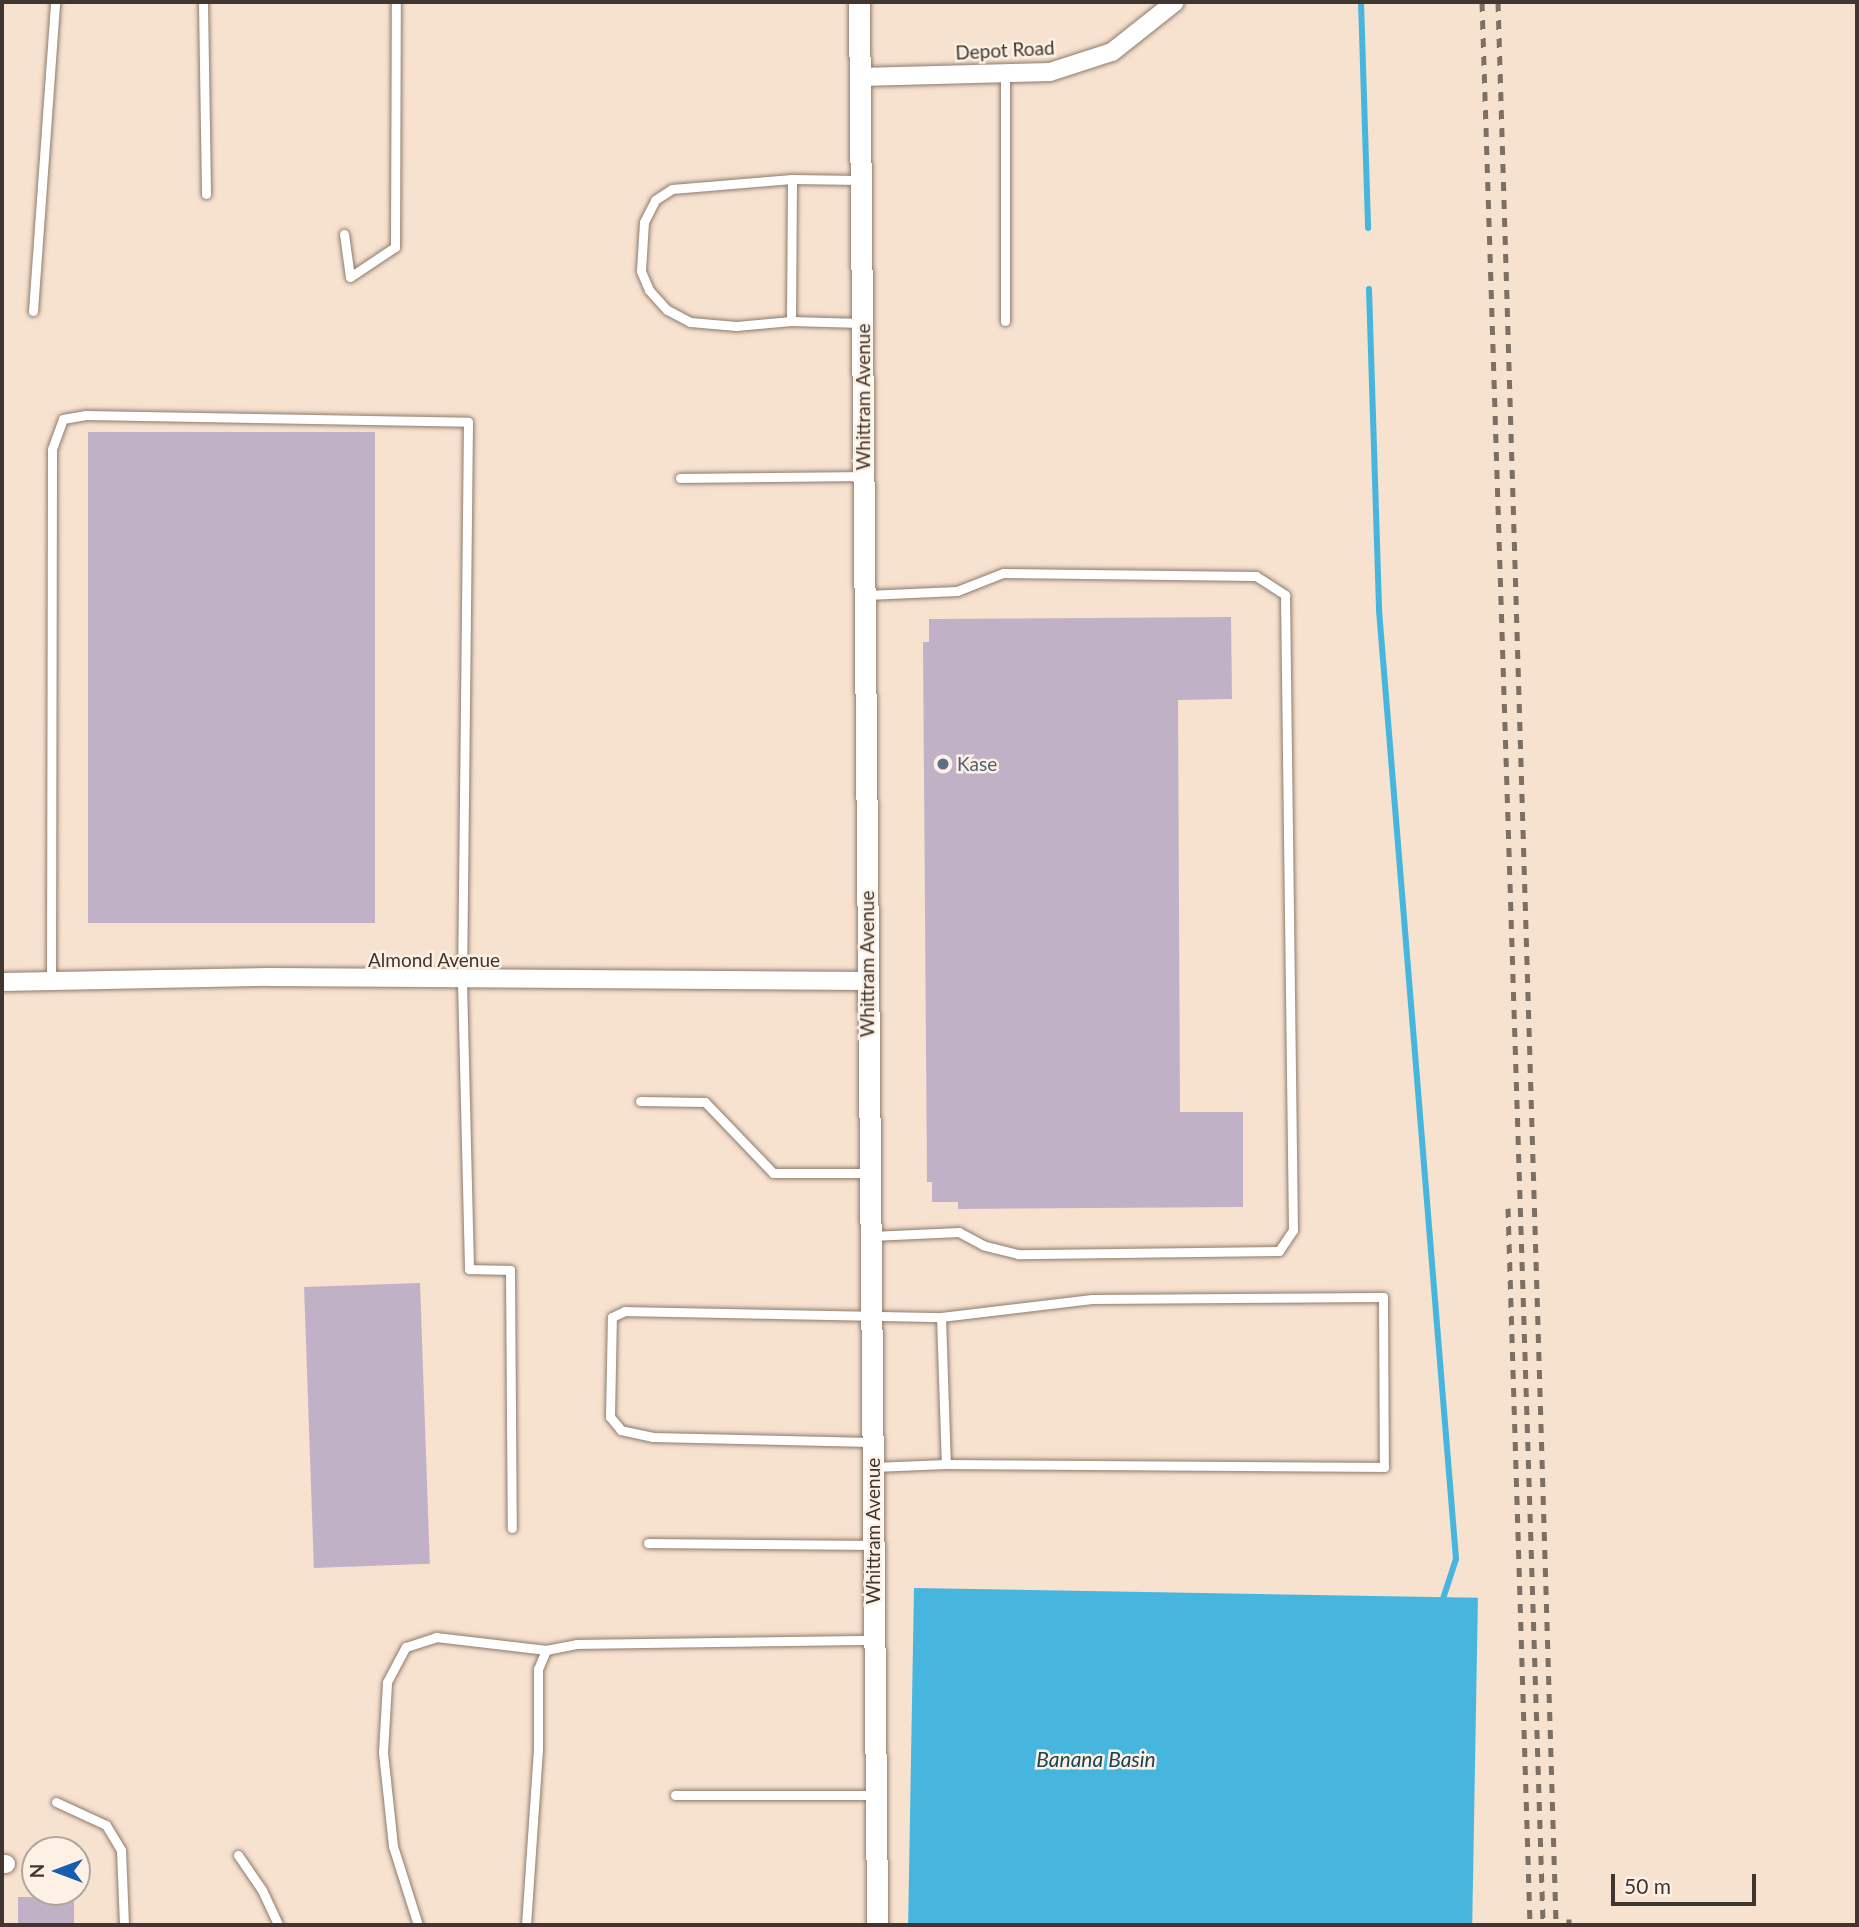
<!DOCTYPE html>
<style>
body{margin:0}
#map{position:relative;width:1859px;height:1927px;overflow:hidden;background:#f7e1cf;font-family:Lato,sans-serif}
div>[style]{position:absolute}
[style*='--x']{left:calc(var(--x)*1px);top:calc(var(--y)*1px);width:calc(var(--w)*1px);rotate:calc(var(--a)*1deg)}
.water>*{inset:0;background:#46b6df;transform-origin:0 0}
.stream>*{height:6px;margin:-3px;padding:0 3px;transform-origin:3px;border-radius:3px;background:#46b6df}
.building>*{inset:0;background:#c0b1c7;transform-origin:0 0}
.roads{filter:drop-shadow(0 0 2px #8e7b6b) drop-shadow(0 0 2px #8e7b6b)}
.service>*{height:9px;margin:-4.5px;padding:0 4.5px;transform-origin:4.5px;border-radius:4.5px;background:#fff}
.minor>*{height:18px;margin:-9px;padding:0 9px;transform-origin:9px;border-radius:9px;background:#fff}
.tertiary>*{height:21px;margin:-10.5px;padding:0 10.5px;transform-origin:10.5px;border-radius:10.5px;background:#fff}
.rail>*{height:5px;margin-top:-2.5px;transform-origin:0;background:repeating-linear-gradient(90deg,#7c6f64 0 9px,transparent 0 18px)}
.dots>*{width:19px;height:19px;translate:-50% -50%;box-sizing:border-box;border:4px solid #fdf0e5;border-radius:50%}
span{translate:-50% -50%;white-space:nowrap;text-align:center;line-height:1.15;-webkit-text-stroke:5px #fdf0e5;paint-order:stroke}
.street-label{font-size:19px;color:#3f362f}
.service-label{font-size:19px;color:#4e5e75}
.left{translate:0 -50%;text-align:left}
.water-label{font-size:21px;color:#164657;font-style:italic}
.frame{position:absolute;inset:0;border:4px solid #3f362f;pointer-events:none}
.north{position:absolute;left:21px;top:1836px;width:70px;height:70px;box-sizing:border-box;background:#fdf0e5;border:2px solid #b1a69c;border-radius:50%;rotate:270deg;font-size:19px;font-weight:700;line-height:28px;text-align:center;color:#3f362f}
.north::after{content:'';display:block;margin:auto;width:24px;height:32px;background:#165dad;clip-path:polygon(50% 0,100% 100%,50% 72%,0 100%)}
.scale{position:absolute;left:1611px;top:1874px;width:145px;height:32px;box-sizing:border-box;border:4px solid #3f362f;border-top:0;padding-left:9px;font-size:21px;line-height:24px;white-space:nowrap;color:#3f362f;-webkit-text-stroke:5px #fdf0e5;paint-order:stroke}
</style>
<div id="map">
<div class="water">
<div style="left:914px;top:1588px;width:564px;height:338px;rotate:1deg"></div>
</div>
<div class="stream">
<div style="--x:1361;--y:2;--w:226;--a:88.2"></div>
<div style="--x:1369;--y:289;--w:321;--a:88.2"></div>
<div style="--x:1379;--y:610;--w:952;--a:85.36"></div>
<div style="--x:1456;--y:1559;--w:48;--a:108.1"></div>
</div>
<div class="building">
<div style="left:375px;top:432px;width:491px;height:287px;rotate:90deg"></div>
<div style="clip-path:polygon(1231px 617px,1232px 699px,1178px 700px,1180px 1112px,1243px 1112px,1243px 1207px,958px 1209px,958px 1202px,932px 1202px,932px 1182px,927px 1182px,923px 642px,929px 642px,929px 619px)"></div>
<div style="left:420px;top:1283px;width:281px;height:116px;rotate:88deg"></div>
<div style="left:18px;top:1897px;width:56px;height:28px"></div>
</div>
<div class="roads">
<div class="service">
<div style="--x:203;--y:2;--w:192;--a:89.1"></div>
<div style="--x:859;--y:180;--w:67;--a:-179.1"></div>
<div style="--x:792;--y:179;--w:142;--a:90.4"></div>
<div style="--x:791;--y:321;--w:71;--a:1.6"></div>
<div style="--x:344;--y:234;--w:43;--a:82.1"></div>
<div style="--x:350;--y:277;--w:54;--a:-33.7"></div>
<div style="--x:395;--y:247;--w:245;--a:-89.8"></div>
<div style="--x:33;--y:311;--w:310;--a:-85.9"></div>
<div style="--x:791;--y:321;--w:55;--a:174.8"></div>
<div style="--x:736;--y:326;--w:46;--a:-175"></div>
<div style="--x:690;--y:322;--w:26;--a:-152"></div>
<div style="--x:667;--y:310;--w:27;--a:-132"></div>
<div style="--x:649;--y:290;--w:21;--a:-113"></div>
<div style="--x:641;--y:271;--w:49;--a:-86.5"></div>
<div style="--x:644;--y:222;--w:25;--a:-63"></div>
<div style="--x:655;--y:200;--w:20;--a:-33"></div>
<div style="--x:672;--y:189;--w:120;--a:-4.8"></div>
<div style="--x:1005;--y:321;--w:248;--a:-90"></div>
<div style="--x:680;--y:478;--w:183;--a:-0.6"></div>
<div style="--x:866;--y:595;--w:91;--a:-2.5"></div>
<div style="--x:957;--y:591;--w:49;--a:-21.4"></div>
<div style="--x:1003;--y:573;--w:253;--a:0.7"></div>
<div style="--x:1256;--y:576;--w:35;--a:33"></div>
<div style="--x:1285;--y:595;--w:635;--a:89.28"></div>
<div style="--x:1293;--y:1230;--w:25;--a:124"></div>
<div style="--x:1279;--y:1251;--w:261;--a:179.3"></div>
<div style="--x:1018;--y:1254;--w:36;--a:-166"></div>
<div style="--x:983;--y:1245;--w:27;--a:-152"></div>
<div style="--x:959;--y:1232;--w:88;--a:177.4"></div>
<div style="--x:51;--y:982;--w:533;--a:-89.89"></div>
<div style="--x:52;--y:449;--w:32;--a:-70"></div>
<div style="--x:63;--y:419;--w:23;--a:-10"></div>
<div style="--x:86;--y:415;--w:382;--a:1"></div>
<div style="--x:468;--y:422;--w:559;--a:90.61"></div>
<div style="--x:462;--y:981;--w:288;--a:88.6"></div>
<div style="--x:469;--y:1269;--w:41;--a:1.4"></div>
<div style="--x:510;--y:1270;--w:258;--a:89.6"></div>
<div style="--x:640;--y:1101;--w:65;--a:0.9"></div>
<div style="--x:705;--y:1102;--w:98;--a:46.2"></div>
<div style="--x:773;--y:1173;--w:96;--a:0"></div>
<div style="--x:941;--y:1317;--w:152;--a:-6.8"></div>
<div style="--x:1092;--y:1299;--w:291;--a:-0.4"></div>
<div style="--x:1383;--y:1297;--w:170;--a:89.7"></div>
<div style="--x:1384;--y:1467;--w:438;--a:-179.6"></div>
<div style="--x:871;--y:1442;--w:218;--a:-178.7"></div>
<div style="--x:653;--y:1437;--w:33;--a:-168"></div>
<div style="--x:621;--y:1430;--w:17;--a:-130"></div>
<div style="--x:610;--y:1417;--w:100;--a:-88.9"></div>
<div style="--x:612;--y:1317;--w:14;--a:-25"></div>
<div style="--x:625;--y:1311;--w:316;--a:1.1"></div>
<div style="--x:941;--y:1317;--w:147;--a:88.1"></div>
<div style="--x:946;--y:1464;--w:73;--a:177.6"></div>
<div style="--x:648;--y:1543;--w:225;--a:0.5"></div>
<div style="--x:675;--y:1795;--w:200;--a:0"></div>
<div style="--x:56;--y:1802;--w:55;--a:24.7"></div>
<div style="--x:106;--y:1825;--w:29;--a:59"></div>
<div style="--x:121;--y:1850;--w:75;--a:87.7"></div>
<div style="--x:238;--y:1855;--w:42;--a:55.6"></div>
<div style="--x:262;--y:1890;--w:38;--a:65"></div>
<div style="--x:418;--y:1925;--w:83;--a:-107.6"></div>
<div style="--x:393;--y:1846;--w:95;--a:-96.1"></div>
<div style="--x:383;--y:1752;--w:70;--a:-86.7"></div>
<div style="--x:387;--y:1682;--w:40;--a:-62"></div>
<div style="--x:406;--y:1647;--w:32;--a:-18"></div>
<div style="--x:436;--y:1637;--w:111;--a:6.7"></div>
<div style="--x:526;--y:1925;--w:177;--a:-86.1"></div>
<div style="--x:538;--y:1748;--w:79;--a:-90"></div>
<div style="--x:538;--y:1669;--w:21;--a:-67"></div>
<div style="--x:546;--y:1650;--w:32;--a:-11"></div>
<div style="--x:577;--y:1644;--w:297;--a:-0.8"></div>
</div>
<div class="minor">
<div style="--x:860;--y:77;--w:190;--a:-1.5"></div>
<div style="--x:1050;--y:72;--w:65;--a:-17.9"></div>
<div style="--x:1112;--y:52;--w:80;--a:-38.4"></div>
<div style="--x:2;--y:982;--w:267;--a:-1.1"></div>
<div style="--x:269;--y:977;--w:598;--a:0.38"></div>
<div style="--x:2;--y:1864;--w:4;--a:0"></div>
</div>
<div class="tertiary">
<div style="--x:859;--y:2;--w:1923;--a:89.46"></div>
</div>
</div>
<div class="rail">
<div style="--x:1482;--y:2;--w:1924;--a:88.18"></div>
<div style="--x:1498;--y:2;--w:1924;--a:88.27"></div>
<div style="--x:1508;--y:1208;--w:717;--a:88.24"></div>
<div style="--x:1569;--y:1919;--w:6;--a:90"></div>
</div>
<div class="dots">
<div style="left:943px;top:764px;background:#5c6f8a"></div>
</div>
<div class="street-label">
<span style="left:1005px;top:50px;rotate:-3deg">Depot Road</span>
<span style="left:863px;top:397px;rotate:-90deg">Whittram Avenue</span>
<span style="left:434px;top:960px">Almond Avenue</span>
<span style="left:867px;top:964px;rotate:-90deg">Whittram Avenue</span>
<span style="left:873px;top:1531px;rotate:-90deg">Whittram Avenue</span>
</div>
<div class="service-label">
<span class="left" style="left:957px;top:764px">Kase</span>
</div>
<div class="water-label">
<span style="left:1096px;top:1759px">Banana Basin</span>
</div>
<div class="frame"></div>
<div class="north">N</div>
<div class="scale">50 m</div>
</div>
